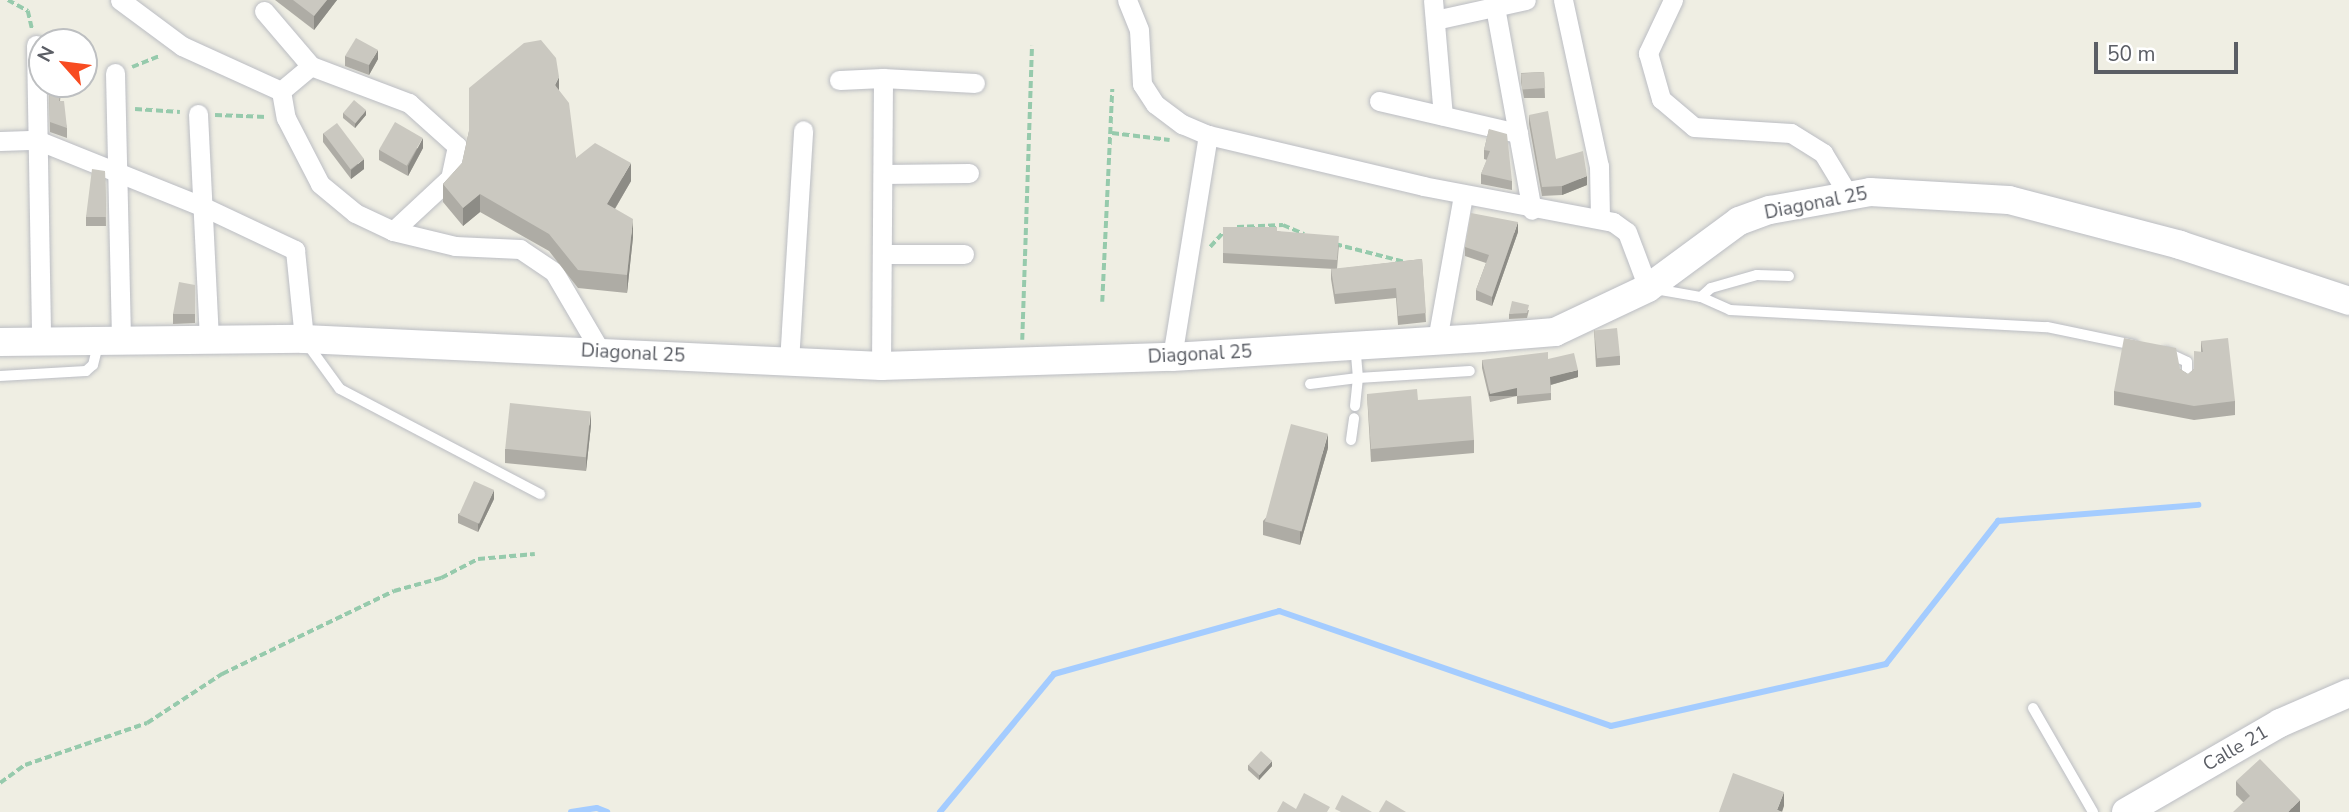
<!DOCTYPE html>
<style>
body{margin:0}
#map{position:relative;width:2349px;height:812px;overflow:hidden;background:#efeee3;font-family:"Nunito Sans",sans-serif}
div>[style]{position:absolute}
[style*='--x']{left:calc(var(--x)*1px);top:calc(var(--y)*1px);width:calc(var(--w)*1px);rotate:calc(var(--a)*1deg)}
.stream>*{height:6px;margin:-3px;padding:0 3px;transform-origin:3px;border-radius:3px;background:#a4ccff}
.path>*{height:3.5px;margin-top:-1.75px;transform-origin:0;background:repeating-linear-gradient(90deg,#96caac 0 7px,transparent 0 10.5px)}
.roads{filter:drop-shadow(0 0 2px #bbbdc3) drop-shadow(0 0 2px #bbbdc3)}
.lane>*{height:10px;margin:-5px;padding:0 5px;transform-origin:5px;border-radius:5px;background:#fff}
.street>*{height:19px;margin:-9.5px;padding:0 9.5px;transform-origin:9.5px;border-radius:9.5px;background:#fff}
.secondary>*{height:28px;margin:-14px;padding:0 14px;transform-origin:14px;border-radius:14px;background:#fff}
.wall>*{inset:0;background:#aeaca5}
.shaded-wall>*{inset:0;background:#8d8c86;transform-origin:0 0}
.building>*{inset:0;background:#cac8c0;transform-origin:0 0}
span{translate:-50% -50%;white-space:nowrap;text-align:center;line-height:1.15;-webkit-text-stroke:5px #fff;paint-order:stroke}
.street-label{font-size:19px;color:#5b5e65}
.north{position:absolute;left:28px;top:28px;width:70px;height:70px;box-sizing:border-box;background:#fff;border:2px solid #bdbfc1;border-radius:50%;rotate:298deg;font-size:19px;font-weight:700;line-height:28px;text-align:center;color:#5b5e65}
.north::after{content:'';display:block;margin:auto;width:24px;height:32px;background:#f84c21;clip-path:polygon(50% 0,100% 100%,50% 72%,0 100%)}
.scale{position:absolute;left:2094px;top:42px;width:144px;height:32px;box-sizing:border-box;border:4px solid #5b5e65;border-top:0;padding-left:9px;font-size:21px;line-height:24px;white-space:nowrap;color:#5b5e65;-webkit-text-stroke:5px #fff;paint-order:stroke}
</style>
<div id="map">
<div class="stream">
<div style="--x:571;--y:812;--w:26;--a:-9"></div>
<div style="--x:597;--y:808;--w:11;--a:22"></div>
<div style="--x:940;--y:812;--w:179;--a:-50.4"></div>
<div style="--x:1054;--y:674;--w:234;--a:-15.6"></div>
<div style="--x:1279;--y:611;--w:351;--a:19.1"></div>
<div style="--x:1611;--y:726;--w:282;--a:-12.7"></div>
<div style="--x:1886;--y:664;--w:182;--a:-51.9"></div>
<div style="--x:1998;--y:521;--w:201;--a:-4.6"></div>
</div>
<div class="path">
<div style="--x:8;--y:0;--w:23;--a:29"></div>
<div style="--x:28;--y:11;--w:18;--a:77"></div>
<div style="--x:132;--y:67;--w:31;--a:-22"></div>
<div style="--x:84;--y:70;--w:12;--a:24"></div>
<div style="--x:135;--y:109;--w:45;--a:3.8"></div>
<div style="--x:215;--y:115;--w:52;--a:2.2"></div>
<div style="--x:1112;--y:133;--w:58;--a:6.9"></div>
<div style="--x:1237;--y:227;--w:46;--a:-2.5"></div>
<div style="--x:1283;--y:225;--w:23;--a:23"></div>
<div style="--x:1335;--y:244;--w:72;--a:14.4"></div>
<div style="--x:1210;--y:247;--w:24;--a:-48"></div>
<div style="--x:1102;--y:302;--w:213;--a:-87.3"></div>
<div style="--x:1022;--y:340;--w:294;--a:-88.1"></div>
<div style="--x:0;--y:783;--w:31;--a:-36"></div>
<div style="--x:25;--y:765;--w:129;--a:-19"></div>
<div style="--x:147;--y:723;--w:90;--a:-33.2"></div>
<div style="--x:222;--y:674;--w:191;--a:-25.8"></div>
<div style="--x:394;--y:591;--w:49;--a:-15.5"></div>
<div style="--x:441;--y:578;--w:42;--a:-27.2"></div>
<div style="--x:478;--y:559;--w:57;--a:-5"></div>
</div>
<div class="roads">
<div class="lane">
<div style="--x:1655;--y:289;--w:47;--a:9.9"></div>
<div style="--x:1701;--y:297;--w:32;--a:24"></div>
<div style="--x:1730;--y:310;--w:317;--a:3.1"></div>
<div style="--x:2047;--y:327;--w:89;--a:11.7"></div>
<div style="--x:1701;--y:297;--w:13;--a:-42"></div>
<div style="--x:1711;--y:288;--w:48;--a:-15.8"></div>
<div style="--x:1757;--y:275;--w:32;--a:2"></div>
<div style="--x:308;--y:345;--w:54;--a:54"></div>
<div style="--x:340;--y:389;--w:226;--a:27.7"></div>
<div style="--x:2166;--y:352;--w:23;--a:25"></div>
<div style="--x:2187;--y:362;--w:18;--a:90"></div>
<div style="--x:0;--y:376;--w:86;--a:-3.3"></div>
<div style="--x:86;--y:371;--w:9;--a:-41"></div>
<div style="--x:93;--y:365;--w:21;--a:-76"></div>
<div style="--x:1310;--y:384;--w:48;--a:-7.1"></div>
<div style="--x:1358;--y:378;--w:32;--a:-95"></div>
<div style="--x:1355;--y:406;--w:28;--a:-84"></div>
<div style="--x:1358;--y:378;--w:112;--a:-3.6"></div>
<div style="--x:1351;--y:440;--w:22;--a:-82"></div>
<div style="--x:2033;--y:708;--w:120;--a:60"></div>
</div>
<div class="street">
<div style="--x:120;--y:0;--w:77;--a:36.6"></div>
<div style="--x:182;--y:46;--w:109;--a:24.4"></div>
<div style="--x:281;--y:91;--w:27;--a:80"></div>
<div style="--x:286;--y:118;--w:74;--a:62.7"></div>
<div style="--x:320;--y:184;--w:45;--a:39.6"></div>
<div style="--x:355;--y:213;--w:42;--a:25.3"></div>
<div style="--x:393;--y:231;--w:64;--a:13.6"></div>
<div style="--x:455;--y:246;--w:65;--a:2.6"></div>
<div style="--x:520;--y:249;--w:41;--a:34.1"></div>
<div style="--x:554;--y:272;--w:93;--a:59.6"></div>
<div style="--x:1127;--y:0;--w:32;--a:68"></div>
<div style="--x:1139;--y:30;--w:54;--a:86.8"></div>
<div style="--x:1142;--y:84;--w:24;--a:57"></div>
<div style="--x:1155;--y:104;--w:34;--a:37"></div>
<div style="--x:1182;--y:124;--w:28;--a:23"></div>
<div style="--x:1208;--y:135;--w:221;--a:13.3"></div>
<div style="--x:1423;--y:186;--w:193;--a:10.7"></div>
<div style="--x:1613;--y:222;--w:17;--a:36"></div>
<div style="--x:1627;--y:232;--w:60;--a:69.4"></div>
<div style="--x:1433;--y:0;--w:116;--a:85.1"></div>
<div style="--x:1563;--y:0;--w:170;--a:77.8"></div>
<div style="--x:1599;--y:166;--w:53;--a:88.9"></div>
<div style="--x:1673;--y:0;--w:59;--a:115.3"></div>
<div style="--x:1648;--y:53;--w:48;--a:74.2"></div>
<div style="--x:1661;--y:99;--w:43;--a:40.3"></div>
<div style="--x:1694;--y:127;--w:97;--a:3.5"></div>
<div style="--x:1791;--y:133;--w:38;--a:32"></div>
<div style="--x:1823;--y:153;--w:50;--a:58.8"></div>
<div style="--x:1495;--y:7;--w:206;--a:79.7"></div>
<div style="--x:264;--y:11;--w:72;--a:49.5"></div>
<div style="--x:311;--y:66;--w:105;--a:20.7"></div>
<div style="--x:409;--y:103;--w:64;--a:41.9"></div>
<div style="--x:457;--y:146;--w:33;--a:102"></div>
<div style="--x:450;--y:178;--w:78;--a:137.1"></div>
<div style="--x:1435;--y:20;--w:93;--a:-12.4"></div>
<div style="--x:36;--y:45;--w:296;--a:89"></div>
<div style="--x:115;--y:73;--w:266;--a:88.7"></div>
<div style="--x:839;--y:80;--w:44;--a:-2.6"></div>
<div style="--x:281;--y:91;--w:39;--a:-40"></div>
<div style="--x:1379;--y:101;--w:143;--a:13"></div>
<div style="--x:198;--y:114;--w:225;--a:87.2"></div>
<div style="--x:0;--y:141;--w:37;--a:-2"></div>
<div style="--x:37;--y:140;--w:180;--a:21.9"></div>
<div style="--x:204;--y:207;--w:101;--a:25.3"></div>
<div style="--x:295;--y:250;--w:89;--a:84.2"></div>
<div style="--x:883;--y:174;--w:86;--a:-0.7"></div>
<div style="--x:882;--y:254;--w:82;--a:0"></div>
<div style="--x:1437;--y:340;--w:147;--a:-79.8"></div>
<div style="--x:1172;--y:357;--w:225;--a:-80.8"></div>
<div style="--x:789;--y:362;--w:232;--a:-86.5"></div>
<div style="--x:881;--y:366;--w:288;--a:-89.6"></div>
<div style="--x:883;--y:78;--w:92;--a:3.1"></div>
</div>
<div class="secondary">
<div style="--x:0;--y:342;--w:304;--a:-0.6"></div>
<div style="--x:304;--y:339;--w:578;--a:2.68"></div>
<div style="--x:881;--y:366;--w:291;--a:-1.8"></div>
<div style="--x:1172;--y:357;--w:310;--a:-3.5"></div>
<div style="--x:1481;--y:338;--w:74;--a:-4.6"></div>
<div style="--x:1555;--y:332;--w:103;--a:-25.3"></div>
<div style="--x:1648;--y:288;--w:113;--a:-36.4"></div>
<div style="--x:1739;--y:221;--w:33;--a:-20"></div>
<div style="--x:1770;--y:210;--w:102;--a:-10.2"></div>
<div style="--x:1870;--y:192;--w:139;--a:3.3"></div>
<div style="--x:2009;--y:200;--w:177;--a:14.7"></div>
<div style="--x:2180;--y:245;--w:178;--a:18.3"></div>
<div style="--x:2126;--y:812;--w:178;--a:-30"></div>
<div style="--x:2280;--y:723;--w:75;--a:-23.5"></div>
</div>
</div>
<div class="wall">
<div style="clip-path:polygon(275px 0,337px 0,314px 30px)"></div>
<div style="clip-path:polygon(345px 56px,378px 59px,369px 75px,345px 66px)"></div>
<div style="clip-path:polygon(1544px 72px,1545px 98px,1524px 98px,1521px 82px,1521px 73px)"></div>
<div style="clip-path:polygon(49px 84px,62px 84px,60px 101px,67px 128px,67px 138px,50px 132px)"></div>
<div style="clip-path:polygon(559px 91px,576px 158px,631px 181px,615px 209px,633px 237px,627px 293px,578px 288px,549px 251px,480px 212px,463px 226px,443px 202px,443px 184px,462px 163px,469px 131px)"></div>
<div style="clip-path:polygon(343px 113px,366px 115px,355px 128px,343px 118px)"></div>
<div style="clip-path:polygon(1529px 115px,1556px 159px,1587px 185px,1562px 195px,1542px 196px,1529px 124px)"></div>
<div style="clip-path:polygon(1489px 129px,1512px 181px,1512px 190px,1481px 184px,1481px 174px,1487px 160px,1484px 159px,1484px 150px)"></div>
<div style="clip-path:polygon(323px 133px,364px 169px,351px 179px,323px 142px)"></div>
<div style="clip-path:polygon(423px 148px,408px 176px,379px 160px,379px 150px)"></div>
<div style="clip-path:polygon(105px 171px,106px 226px,86px 226px,86px 217px)"></div>
<div style="clip-path:polygon(1223px 227px,1277px 231px,1339px 245px,1337px 269px,1422px 259px,1426px 322px,1398px 325px,1396px 298px,1335px 304px,1331px 279px,1331px 269px,1335px 269px,1223px 263px)"></div>
<div style="clip-path:polygon(1518px 232px,1492px 306px,1476px 300px,1476px 290px,1486px 263px,1465px 256px,1465px 247px)"></div>
<div style="clip-path:polygon(195px 285px,195px 323px,173px 324px,173px 314px)"></div>
<div style="clip-path:polygon(1529px 310px,1527px 318px,1509px 319px,1509px 314px)"></div>
<div style="clip-path:polygon(1594px 330px,1620px 356px,1620px 365px,1596px 367px)"></div>
<div style="clip-path:polygon(2201px 341px,2235px 401px,2235px 415px,2194px 420px,2114px 405px,2114px 391px,2180px 369px,2188px 374px,2194px 369px,2201px 352px)"></div>
<div style="clip-path:polygon(1548px 359px,1578px 377px,1551px 385px,1551px 400px,1517px 404px,1517px 396px,1490px 402px,1482px 368px,1482px 360px)"></div>
<div style="clip-path:polygon(1367px 394px,1418px 400px,1474px 440px,1474px 453px,1371px 462px)"></div>
<div style="clip-path:polygon(591px 425px,586px 471px,505px 463px,505px 449px)"></div>
<div style="clip-path:polygon(1328px 448px,1300px 545px,1263px 535px,1263px 521px)"></div>
<div style="clip-path:polygon(494px 499px,478px 532px,458px 523px,458px 514px)"></div>
<div style="clip-path:polygon(1248px 765px,1272px 766px,1259px 780px,1248px 770px)"></div>
<div style="clip-path:polygon(2236px 781px,2300px 812px,2243px 802px,2236px 795px)"></div>
</div>
<div class="shaded-wall">
<div style="clip-path:polygon(327px 0,337px 0,314px 30px,314px 16px)"></div>
<div style="clip-path:polygon(378px 50px,378px 59px,369px 75px,369px 65px)"></div>
<div style="clip-path:polygon(559px 77px,559px 95px,555px 85px)"></div>
<div style="clip-path:polygon(366px 110px,366px 115px,355px 128px,355px 124px)"></div>
<div style="clip-path:polygon(423px 138px,423px 148px,408px 176px,408px 166px)"></div>
<div style="clip-path:polygon(364px 159px,364px 169px,351px 179px,351px 170px)"></div>
<div style="clip-path:polygon(631px 163px,631px 181px,607px 222px,607px 204px)"></div>
<div style="clip-path:polygon(1587px 176px,1587px 185px,1562px 195px,1562px 186px)"></div>
<div style="clip-path:polygon(480px 194px,480px 212px,463px 226px,463px 208px)"></div>
<div style="clip-path:polygon(633px 219px,633px 237px,627px 293px,627px 275px)"></div>
<div style="clip-path:polygon(1518px 222px,1518px 232px,1492px 306px,1492px 297px)"></div>
<div style="clip-path:polygon(1578px 370px,1578px 377px,1550px 385px,1550px 377px)"></div>
<div style="left:1517px;top:388px;width:8px;height:28px;rotate:90deg"></div>
<div style="clip-path:polygon(591px 411px,591px 425px,586px 471px,586px 458px)"></div>
<div style="clip-path:polygon(1328px 434px,1328px 448px,1300px 545px,1300px 532px)"></div>
<div style="clip-path:polygon(494px 490px,494px 499px,478px 532px,478px 523px)"></div>
<div style="clip-path:polygon(1272px 761px,1272px 766px,1259px 780px,1259px 775px)"></div>
<div style="clip-path:polygon(1784px 792px,1784px 806px,1782px 812px,1777px 810px)"></div>
<div style="clip-path:polygon(2300px 800px,2300px 812px,2288px 812px)"></div>
</div>
<div class="building">
<div style="clip-path:polygon(293px 0,327px 0,314px 16px)"></div>
<div style="clip-path:polygon(356px 38px,378px 50px,369px 65px,345px 56px)"></div>
<div style="clip-path:polygon(541px 40px,556px 58px,559px 77px,555px 85px,569px 103px,576px 158px,595px 143px,631px 163px,607px 204px,633px 219px,627px 275px,578px 270px,549px 234px,480px 194px,463px 208px,443px 184px,462px 163px,469px 131px,469px 88px,524px 43px)"></div>
<div style="left:1544px;top:72px;width:16px;height:23px;rotate:86deg"></div>
<div style="clip-path:polygon(49px 84px,61px 84px,59px 101px,64px 101px,67px 128px,50px 122px)"></div>
<div style="left:354px;top:100px;width:16px;height:17px;rotate:40deg"></div>
<div style="clip-path:polygon(1548px 111px,1556px 159px,1583px 151px,1587px 176px,1562px 186px,1542px 187px,1529px 115px)"></div>
<div style="left:395px;top:122px;width:32px;height:32px;rotate:30deg"></div>
<div style="left:337px;top:123px;width:45px;height:17px;rotate:53deg"></div>
<div style="clip-path:polygon(1489px 129px,1507px 134px,1512px 181px,1481px 174px,1490px 151px,1484px 150px)"></div>
<div style="clip-path:polygon(92px 169px,105px 171px,106px 217px,86px 217px)"></div>
<div style="clip-path:polygon(1471px 213px,1518px 222px,1492px 297px,1476px 290px,1489px 255px,1465px 247px)"></div>
<div style="clip-path:polygon(1223px 227px,1277px 227px,1277px 231px,1339px 236px,1337px 260px,1223px 253px)"></div>
<div style="clip-path:polygon(1422px 259px,1426px 313px,1398px 316px,1396px 288px,1335px 294px,1331px 269px)"></div>
<div style="clip-path:polygon(179px 282px,195px 285px,195px 314px,173px 314px)"></div>
<div style="clip-path:polygon(1512px 301px,1529px 305px,1527px 313px,1509px 314px)"></div>
<div style="left:1617px;top:328px;width:28px;height:23px;rotate:84deg"></div>
<div style="clip-path:polygon(2124px 338px,2176px 348px,2180px 369px,2188px 374px,2194px 369px,2194px 351px,2203px 352px,2201px 341px,2228px 338px,2235px 401px,2194px 406px,2114px 391px)"></div>
<div style="clip-path:polygon(1548px 352px,1548px 359px,1574px 353px,1578px 370px,1550px 377px,1551px 393px,1517px 396px,1517px 388px,1490px 394px,1482px 360px)"></div>
<div style="clip-path:polygon(1417px 389px,1418px 400px,1471px 396px,1474px 440px,1371px 449px,1367px 394px)"></div>
<div style="left:510px;top:403px;width:81px;height:46px;rotate:6deg"></div>
<div style="left:1291px;top:424px;width:38px;height:101px;rotate:15deg"></div>
<div style="left:474px;top:481px;width:22px;height:37px;rotate:24deg"></div>
<div style="left:1261px;top:751px;width:15px;height:19px;rotate:42deg"></div>
<div style="clip-path:polygon(2260px 759px,2300px 800px,2288px 812px,2233px 812px,2250px 796px,2236px 781px)"></div>
<div style="clip-path:polygon(1733px 773px,1784px 792px,1777px 810px,1783px 812px,1719px 812px)"></div>
<div style="clip-path:polygon(1304px 793px,1330px 807px,1327px 812px,1277px 812px,1283px 801px,1296px 809px)"></div>
<div style="clip-path:polygon(1342px 795px,1372px 812px,1341px 812px,1335px 809px)"></div>
<div style="clip-path:polygon(1386px 800px,1406px 812px,1379px 812px)"></div>
</div>
<div class="street-label">
<span style="left:1816px;top:204px;rotate:-11deg">Diagonal 25</span>
<span style="left:633px;top:354px;rotate:3deg">Diagonal 25</span>
<span style="left:1200px;top:355px;rotate:-3deg">Diagonal 25</span>
<span style="left:2236px;top:749px;rotate:-30deg">Calle 21</span>
</div>
<div class="north">N</div>
<div class="scale">50 m</div>
</div>
